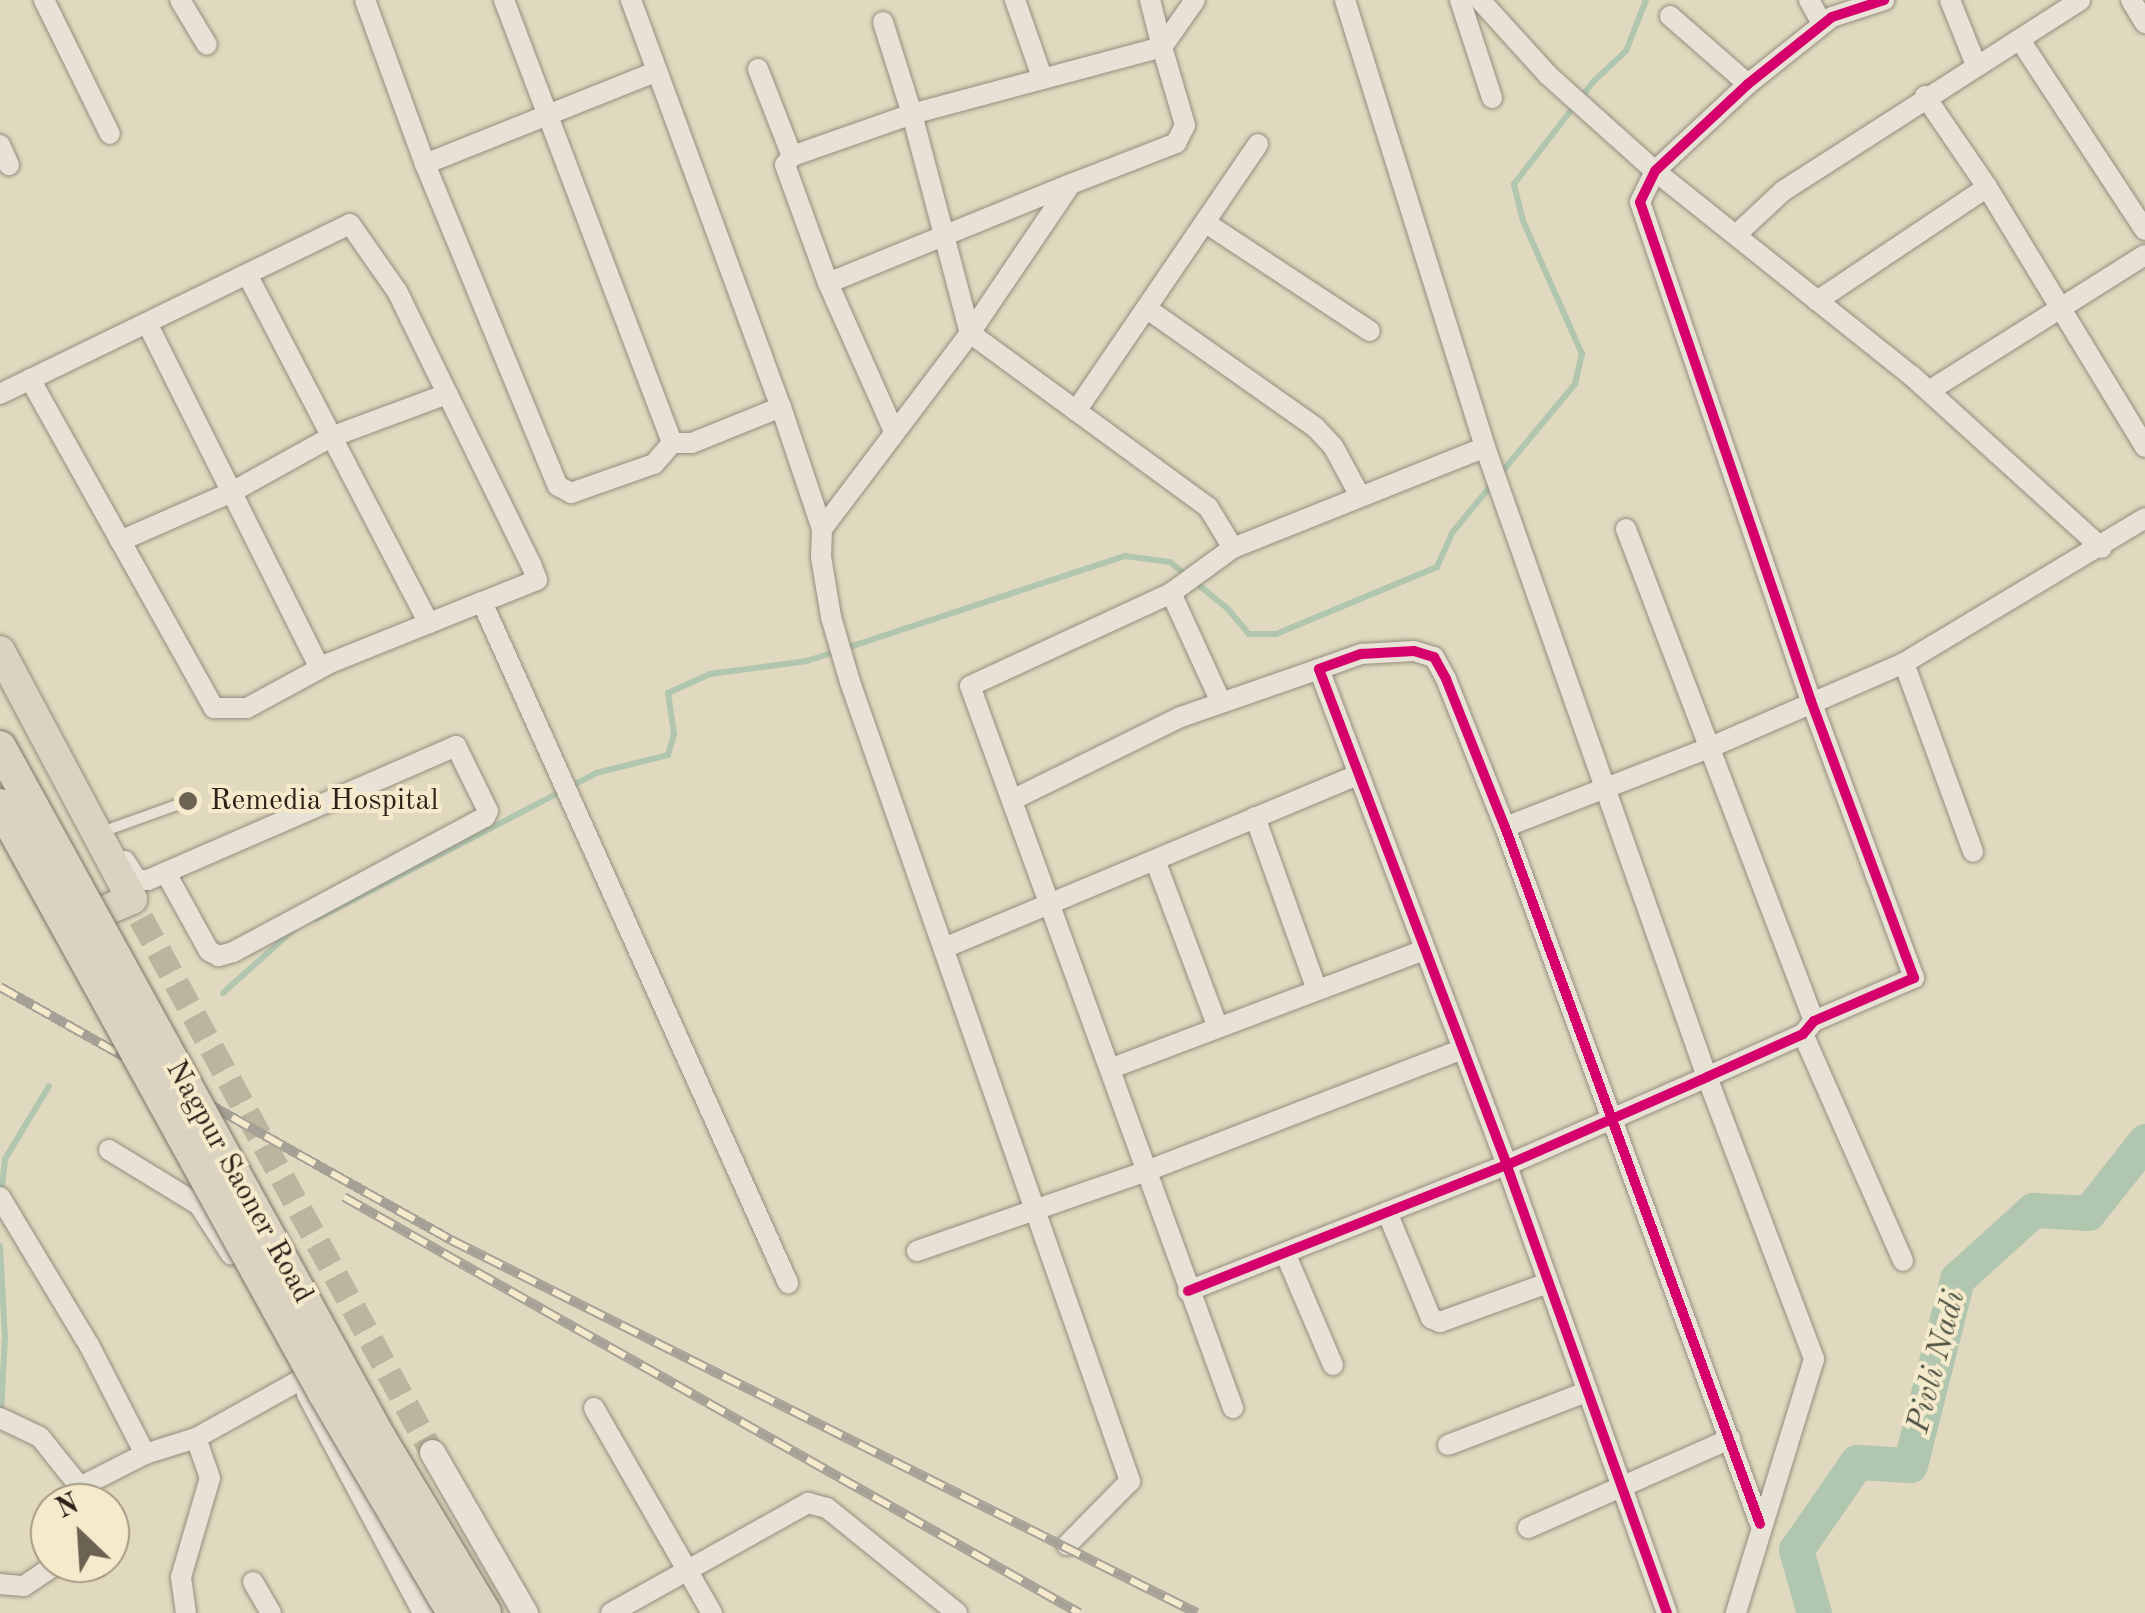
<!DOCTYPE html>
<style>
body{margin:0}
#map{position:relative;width:2145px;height:1613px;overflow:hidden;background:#e1d9bf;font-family:"Old Standard TT",serif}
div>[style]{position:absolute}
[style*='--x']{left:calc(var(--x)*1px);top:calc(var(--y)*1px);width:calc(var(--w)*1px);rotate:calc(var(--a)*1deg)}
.stream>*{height:6px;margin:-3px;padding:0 3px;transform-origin:3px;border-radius:3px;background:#b0c6ae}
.river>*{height:35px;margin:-17.5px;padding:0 17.5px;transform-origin:17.5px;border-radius:17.5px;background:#b0c6ae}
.tertiary-tunnel>*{height:25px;margin-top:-12.5px;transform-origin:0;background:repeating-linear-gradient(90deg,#bdb49e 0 25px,transparent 0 37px)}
.roads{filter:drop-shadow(0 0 2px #938d7e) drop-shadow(0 0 2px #938d7e)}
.service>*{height:10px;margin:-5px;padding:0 5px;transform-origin:5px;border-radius:5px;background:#e7e2d5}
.minor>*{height:20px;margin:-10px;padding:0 10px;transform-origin:10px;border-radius:10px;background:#e7e2d5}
.tertiary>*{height:25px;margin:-12.5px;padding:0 12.5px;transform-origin:12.5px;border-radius:12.5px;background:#e7e2d5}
.primary>*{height:30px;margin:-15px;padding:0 15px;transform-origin:15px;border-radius:15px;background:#dad3c1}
.rail>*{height:10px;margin-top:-5px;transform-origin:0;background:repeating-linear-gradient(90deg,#f5ebcc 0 19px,#a5a196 0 38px);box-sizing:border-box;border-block:2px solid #a5a196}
.bridges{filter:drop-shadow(0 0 2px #7a7467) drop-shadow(0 0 2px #7a7467)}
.trunk-bridge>*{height:32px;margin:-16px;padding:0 16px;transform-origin:16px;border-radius:16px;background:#dad3c1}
.cycleway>*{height:10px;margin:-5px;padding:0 5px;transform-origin:5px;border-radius:5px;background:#d6006c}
.dots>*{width:28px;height:28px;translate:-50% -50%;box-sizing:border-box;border:5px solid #f5ebcc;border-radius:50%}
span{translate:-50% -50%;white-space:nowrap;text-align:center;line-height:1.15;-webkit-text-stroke:8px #f5ebcc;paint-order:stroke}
.poi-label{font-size:30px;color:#2c2219}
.left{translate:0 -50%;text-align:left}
.street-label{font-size:30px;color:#2c2219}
.water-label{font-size:32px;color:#4d5143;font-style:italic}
.north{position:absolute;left:30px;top:1483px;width:100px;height:100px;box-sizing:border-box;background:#f5ebcc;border:2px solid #a59b84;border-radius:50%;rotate:335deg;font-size:28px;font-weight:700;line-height:40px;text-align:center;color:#2c2219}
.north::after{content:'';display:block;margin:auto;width:35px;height:45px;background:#6b6253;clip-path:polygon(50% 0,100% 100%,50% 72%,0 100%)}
</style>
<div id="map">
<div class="stream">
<div style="--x:1501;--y:473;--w:116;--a:-50.3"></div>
<div style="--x:1575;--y:384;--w:31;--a:-77"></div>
<div style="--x:1582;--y:354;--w:145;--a:-113.9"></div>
<div style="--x:1523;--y:221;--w:38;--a:-104"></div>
<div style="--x:1514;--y:184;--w:130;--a:-52.2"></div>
<div style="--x:1594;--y:81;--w:44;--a:-43.2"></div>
<div style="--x:1626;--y:51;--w:55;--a:-68.6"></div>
<div style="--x:1196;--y:583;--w:40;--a:39"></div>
<div style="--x:1227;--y:608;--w:34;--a:50"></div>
<div style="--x:1249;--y:634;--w:27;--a:0"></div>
<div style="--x:1276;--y:634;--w:174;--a:-22.6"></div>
<div style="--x:1437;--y:567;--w:37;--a:-66"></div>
<div style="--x:1452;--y:533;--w:65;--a:-50.6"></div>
<div style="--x:316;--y:919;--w:316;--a:-27.5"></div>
<div style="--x:596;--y:773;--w:74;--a:-14"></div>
<div style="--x:668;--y:755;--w:22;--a:-74"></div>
<div style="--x:674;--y:734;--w:41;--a:-98.3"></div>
<div style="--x:668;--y:693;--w:46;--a:-24.3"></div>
<div style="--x:710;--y:674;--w:98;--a:-7.6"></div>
<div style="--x:807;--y:661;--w:335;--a:-18.3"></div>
<div style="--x:1125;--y:556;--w:45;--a:7.6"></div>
<div style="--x:1170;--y:562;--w:21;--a:39"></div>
<div style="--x:223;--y:993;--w:93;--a:-41.9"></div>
<div style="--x:1;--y:1193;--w:34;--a:-83"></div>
<div style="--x:5;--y:1159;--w:85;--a:-58.9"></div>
<div style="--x:0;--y:1246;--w:91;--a:86.9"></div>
<div style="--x:5;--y:1337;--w:76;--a:93"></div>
</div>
<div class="river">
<div style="--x:1814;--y:1613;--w:66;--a:-105.9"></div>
<div style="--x:1796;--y:1550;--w:107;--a:-55.3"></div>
<div style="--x:1857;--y:1462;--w:53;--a:3.2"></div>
<div style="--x:1910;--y:1465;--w:192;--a:-75.8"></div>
<div style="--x:1957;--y:1279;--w:103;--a:-42.2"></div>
<div style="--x:2033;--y:1210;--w:55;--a:3.1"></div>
<div style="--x:2088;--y:1213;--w:92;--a:-51.6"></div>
</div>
<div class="tertiary-tunnel">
<div style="--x:141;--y:918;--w:608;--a:61.41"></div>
</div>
<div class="roads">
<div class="service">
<div style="--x:110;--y:829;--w:83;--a:-19.7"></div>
</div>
<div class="minor">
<div style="--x:44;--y:0;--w:149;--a:63.8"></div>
<div style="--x:180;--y:0;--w:52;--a:59"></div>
<div style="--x:365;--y:0;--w:175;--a:69.9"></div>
<div style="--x:425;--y:164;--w:348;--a:67.6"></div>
<div style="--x:558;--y:486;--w:15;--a:28"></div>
<div style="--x:571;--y:493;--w:88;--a:-19.3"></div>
<div style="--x:654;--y:464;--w:28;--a:-49"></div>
<div style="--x:504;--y:0;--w:474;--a:69.2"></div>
<div style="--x:672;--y:443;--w:20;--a:0"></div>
<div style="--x:692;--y:443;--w:96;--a:-22"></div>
<div style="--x:631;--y:0;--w:434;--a:69.8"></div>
<div style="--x:781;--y:407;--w:129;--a:71.4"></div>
<div style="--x:822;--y:529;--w:28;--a:92"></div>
<div style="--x:821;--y:557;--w:61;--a:80.5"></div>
<div style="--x:831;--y:617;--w:68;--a:73.7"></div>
<div style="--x:850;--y:682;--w:847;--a:70.69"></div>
<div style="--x:1130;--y:1481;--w:90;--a:134.5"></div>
<div style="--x:1015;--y:0;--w:82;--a:70.7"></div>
<div style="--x:1150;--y:0;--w:49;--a:75.7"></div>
<div style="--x:1345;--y:0;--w:468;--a:72.6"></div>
<div style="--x:1485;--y:447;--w:668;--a:70.59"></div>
<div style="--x:1707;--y:1077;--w:302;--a:69.2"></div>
<div style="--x:1814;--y:1359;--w:266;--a:107.1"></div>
<div style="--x:1460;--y:0;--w:103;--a:71.9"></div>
<div style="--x:1480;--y:0;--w:101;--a:47.8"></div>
<div style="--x:1548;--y:75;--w:144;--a:41.9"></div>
<div style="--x:1655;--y:171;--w:329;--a:38.6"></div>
<div style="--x:1912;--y:376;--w:256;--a:42.2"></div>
<div style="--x:1809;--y:0;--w:26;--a:61"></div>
<div style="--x:1950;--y:0;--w:70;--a:68.2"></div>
<div style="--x:2131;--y:0;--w:27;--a:59"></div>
<div style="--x:1670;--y:16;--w:103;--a:41.1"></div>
<div style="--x:883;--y:22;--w:96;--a:72.5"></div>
<div style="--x:912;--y:114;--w:227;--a:75.2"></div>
<div style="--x:970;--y:333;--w:180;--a:-55.9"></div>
<div style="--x:1071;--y:184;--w:113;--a:-21.3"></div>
<div style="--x:1176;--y:143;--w:20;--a:-63"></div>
<div style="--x:1185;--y:125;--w:81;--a:-106.4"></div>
<div style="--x:1162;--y:47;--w:259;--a:165"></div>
<div style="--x:912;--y:114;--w:127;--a:160.7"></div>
<div style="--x:792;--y:156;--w:11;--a:128"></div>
<div style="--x:785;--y:165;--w:126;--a:70"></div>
<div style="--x:828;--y:283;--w:162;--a:66"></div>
<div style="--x:2020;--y:40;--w:227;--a:56.7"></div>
<div style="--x:1162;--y:47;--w:57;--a:-54.9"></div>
<div style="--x:758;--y:69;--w:93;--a:68.7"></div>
<div style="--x:0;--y:145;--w:22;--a:66"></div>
<div style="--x:425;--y:164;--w:250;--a:-21.8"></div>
<div style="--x:1987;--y:187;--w:304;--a:58.7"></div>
<div style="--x:1206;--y:223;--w:196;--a:33.4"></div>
<div style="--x:1736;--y:235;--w:64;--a:-43.1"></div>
<div style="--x:1783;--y:191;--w:353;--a:-32.7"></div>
<div style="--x:247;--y:274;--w:394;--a:62.5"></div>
<div style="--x:828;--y:283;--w:262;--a:-22.2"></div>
<div style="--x:1817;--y:301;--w:205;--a:-33.8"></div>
<div style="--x:1987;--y:187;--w:110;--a:-124.3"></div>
<div style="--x:1149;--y:310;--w:203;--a:35.2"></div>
<div style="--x:1315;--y:427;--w:26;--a:47"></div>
<div style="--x:1333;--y:446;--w:57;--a:61.6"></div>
<div style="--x:147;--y:323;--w:386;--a:63.4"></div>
<div style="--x:30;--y:379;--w:377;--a:60.8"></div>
<div style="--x:214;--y:708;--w:33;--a:0"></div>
<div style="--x:247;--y:708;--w:94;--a:-28.5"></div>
<div style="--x:330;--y:663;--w:164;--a:-21.9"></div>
<div style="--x:1929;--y:391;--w:255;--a:-32.2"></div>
<div style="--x:0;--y:394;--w:389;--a:-25.9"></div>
<div style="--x:350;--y:224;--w:82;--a:55"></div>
<div style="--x:397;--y:291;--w:304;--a:63.9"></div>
<div style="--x:531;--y:564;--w:17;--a:69"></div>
<div style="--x:537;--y:580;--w:59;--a:158.2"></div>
<div style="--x:482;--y:602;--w:747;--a:65.8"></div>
<div style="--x:1076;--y:411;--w:323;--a:-55.7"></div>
<div style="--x:822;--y:529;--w:246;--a:-52.9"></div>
<div style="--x:970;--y:333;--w:295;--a:36.2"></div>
<div style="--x:1208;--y:507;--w:48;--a:58.6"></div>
<div style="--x:1626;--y:529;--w:527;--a:69.09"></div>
<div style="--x:120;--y:541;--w:120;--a:-23.6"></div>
<div style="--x:230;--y:493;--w:115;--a:-29"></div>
<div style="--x:331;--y:437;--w:124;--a:-20.3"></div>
<div style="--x:1171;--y:593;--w:120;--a:65.4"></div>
<div style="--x:1904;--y:663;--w:201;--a:69.9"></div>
<div style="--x:1012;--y:800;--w:188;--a:-26.2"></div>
<div style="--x:1181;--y:717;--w:146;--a:-19.2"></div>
<div style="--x:1255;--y:817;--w:181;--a:70.3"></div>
<div style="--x:1505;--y:827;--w:221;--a:-21.2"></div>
<div style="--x:1711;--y:747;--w:210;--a:-23.5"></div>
<div style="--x:1904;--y:663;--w:281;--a:-31"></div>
<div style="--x:1155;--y:860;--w:176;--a:69.4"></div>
<div style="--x:125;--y:861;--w:22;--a:58"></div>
<div style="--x:137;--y:880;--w:11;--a:0"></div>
<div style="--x:148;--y:880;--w:336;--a:-23.5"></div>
<div style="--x:456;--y:746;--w:72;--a:63.8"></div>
<div style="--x:488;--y:811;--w:7;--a:117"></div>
<div style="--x:485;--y:817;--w:286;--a:151.8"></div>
<div style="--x:233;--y:952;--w:15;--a:164"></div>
<div style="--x:219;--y:956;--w:11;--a:-153"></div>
<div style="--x:209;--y:951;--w:89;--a:-118.9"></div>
<div style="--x:944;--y:948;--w:450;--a:-22.7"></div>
<div style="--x:1803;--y:1034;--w:248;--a:66.2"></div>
<div style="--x:1112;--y:1068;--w:334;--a:-20.7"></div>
<div style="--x:109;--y:1150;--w:105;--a:31.4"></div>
<div style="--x:199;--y:1205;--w:59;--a:56.9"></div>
<div style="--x:0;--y:1197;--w:173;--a:59"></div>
<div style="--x:89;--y:1345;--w:123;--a:62.8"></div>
<div style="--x:1387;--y:1212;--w:115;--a:67.5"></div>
<div style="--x:1431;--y:1318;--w:10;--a:24"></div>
<div style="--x:1440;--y:1322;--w:115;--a:-19.9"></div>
<div style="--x:917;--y:1251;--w:240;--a:-19.2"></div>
<div style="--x:1144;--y:1172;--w:342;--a:-21.1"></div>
<div style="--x:1285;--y:1253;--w:122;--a:66.8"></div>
<div style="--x:1188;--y:1291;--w:343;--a:-21.6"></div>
<div style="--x:1507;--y:1165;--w:219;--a:-23.7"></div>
<div style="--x:1707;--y:1077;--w:105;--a:-24.1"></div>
<div style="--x:1803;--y:1034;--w:17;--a:-50"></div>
<div style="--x:1814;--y:1021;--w:109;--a:-23.3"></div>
<div style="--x:1914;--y:978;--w:296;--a:-110.4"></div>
<div style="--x:1811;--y:701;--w:527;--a:-108.92"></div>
<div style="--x:1640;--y:202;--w:34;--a:-64"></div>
<div style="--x:1655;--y:171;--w:127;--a:-43.1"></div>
<div style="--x:1748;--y:84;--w:107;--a:-38.6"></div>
<div style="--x:1832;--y:17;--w:55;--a:-18.1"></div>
<div style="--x:307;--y:1394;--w:248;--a:62.1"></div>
<div style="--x:594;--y:1408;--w:237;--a:60.1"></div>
<div style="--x:1233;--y:1408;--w:768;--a:-110.01"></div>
<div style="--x:970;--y:686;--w:221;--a:-24.8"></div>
<div style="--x:1171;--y:593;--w:77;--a:-36"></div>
<div style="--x:1233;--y:548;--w:271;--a:-21.8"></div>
<div style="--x:0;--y:1418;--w:44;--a:25.4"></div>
<div style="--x:40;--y:1437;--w:64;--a:51.3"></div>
<div style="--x:80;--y:1487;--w:73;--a:-26.9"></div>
<div style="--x:145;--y:1454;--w:53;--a:-17.4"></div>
<div style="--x:196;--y:1438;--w:119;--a:-29.1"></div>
<div style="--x:1448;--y:1445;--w:148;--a:-21"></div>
<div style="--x:1528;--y:1528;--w:221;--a:-23.8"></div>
<div style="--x:253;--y:1582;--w:36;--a:60"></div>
<div style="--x:0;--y:1584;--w:24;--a:5"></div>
<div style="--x:24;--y:1586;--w:41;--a:-34.1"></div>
<div style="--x:186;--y:1613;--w:36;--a:-98"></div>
<div style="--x:181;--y:1577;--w:103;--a:-73.7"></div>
<div style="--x:210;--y:1478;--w:42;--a:-109.3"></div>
<div style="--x:611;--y:1613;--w:226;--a:-29.2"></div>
<div style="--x:808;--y:1503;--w:20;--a:15"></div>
<div style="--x:827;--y:1508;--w:167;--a:38.9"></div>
<div style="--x:1667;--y:1613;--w:476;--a:-109.7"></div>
<div style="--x:1507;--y:1165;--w:530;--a:-110.76"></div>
<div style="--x:1319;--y:669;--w:45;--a:-19.7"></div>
<div style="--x:1361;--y:654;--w:53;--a:-3.2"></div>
<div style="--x:1414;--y:651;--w:21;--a:17"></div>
<div style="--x:1434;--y:657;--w:25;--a:61"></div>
<div style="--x:1446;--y:679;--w:159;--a:68.3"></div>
<div style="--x:1505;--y:827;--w:742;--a:69.9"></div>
</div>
<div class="tertiary">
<div style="--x:432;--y:1452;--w:186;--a:60"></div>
</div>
<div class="primary">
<div style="--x:0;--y:651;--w:281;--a:62"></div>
<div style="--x:132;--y:899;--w:68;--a:156.5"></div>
</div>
</div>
<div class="rail">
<div style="--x:0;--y:987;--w:517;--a:29.29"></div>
<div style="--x:451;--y:1240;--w:834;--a:26.57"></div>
<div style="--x:344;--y:1197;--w:845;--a:29.51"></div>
</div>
<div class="bridges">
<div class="trunk-bridge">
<div style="--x:0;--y:747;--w:789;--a:61.19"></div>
<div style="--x:380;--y:1438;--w:204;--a:59"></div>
<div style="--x:0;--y:805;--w:671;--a:61.14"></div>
<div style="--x:324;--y:1393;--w:255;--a:59.6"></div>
</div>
</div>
<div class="cycleway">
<div style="--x:1188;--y:1291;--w:343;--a:-21.6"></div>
<div style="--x:1507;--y:1165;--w:219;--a:-23.7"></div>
<div style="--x:1707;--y:1077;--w:105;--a:-24.1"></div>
<div style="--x:1803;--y:1034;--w:17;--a:-50"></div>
<div style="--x:1814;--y:1021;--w:109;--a:-23.3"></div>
<div style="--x:1914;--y:978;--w:296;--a:-110.4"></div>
<div style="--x:1811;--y:701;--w:527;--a:-108.92"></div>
<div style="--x:1640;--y:202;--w:34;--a:-64"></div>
<div style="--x:1655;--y:171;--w:127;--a:-43.1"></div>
<div style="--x:1748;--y:84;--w:107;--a:-38.6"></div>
<div style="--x:1832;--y:17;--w:55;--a:-18.1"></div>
<div style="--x:1667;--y:1613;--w:476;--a:-109.7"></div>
<div style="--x:1507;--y:1165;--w:530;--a:-110.76"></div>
<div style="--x:1319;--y:669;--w:45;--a:-19.7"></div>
<div style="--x:1361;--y:654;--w:53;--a:-3.2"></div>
<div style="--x:1414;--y:651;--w:21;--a:17"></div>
<div style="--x:1434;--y:657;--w:25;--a:61"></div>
<div style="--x:1446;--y:679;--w:159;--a:68.3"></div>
<div style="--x:1505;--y:827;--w:742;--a:69.9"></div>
</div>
<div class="dots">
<div style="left:188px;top:801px;background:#6b6253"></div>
</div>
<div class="poi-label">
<span class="left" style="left:210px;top:801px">Remedia Hospital</span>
</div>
<div class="street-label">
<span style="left:239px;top:1182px;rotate:61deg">Nagpur Saoner Road</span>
</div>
<div class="water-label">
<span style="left:1938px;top:1362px;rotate:-75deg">Pivli Nadi</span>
</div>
<div class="north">N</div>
</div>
